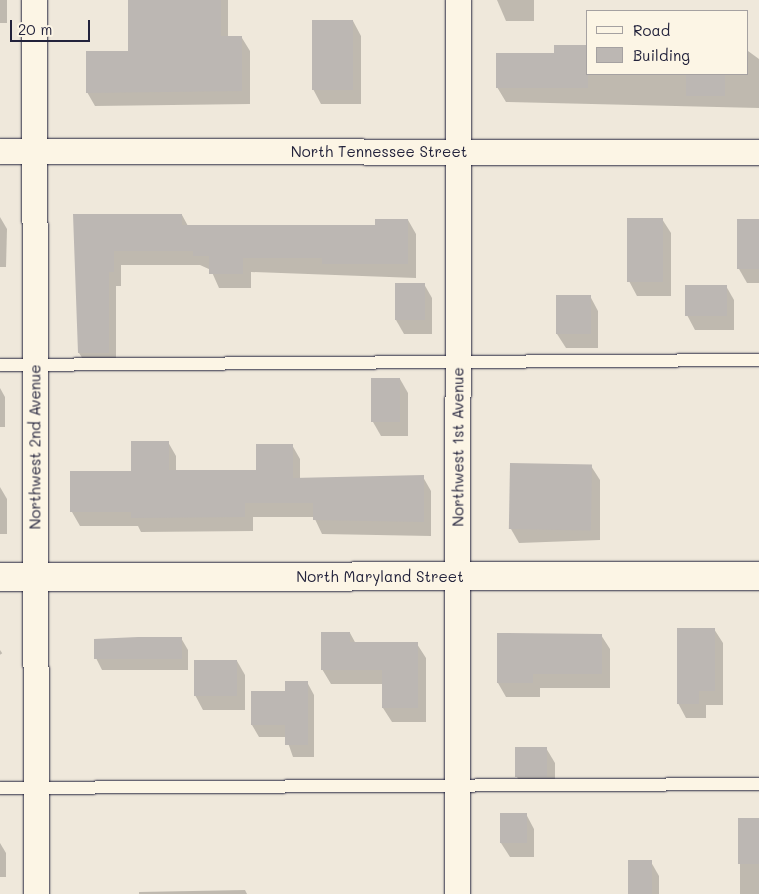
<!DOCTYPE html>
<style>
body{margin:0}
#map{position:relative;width:759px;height:894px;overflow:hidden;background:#efe8db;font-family:Mali,sans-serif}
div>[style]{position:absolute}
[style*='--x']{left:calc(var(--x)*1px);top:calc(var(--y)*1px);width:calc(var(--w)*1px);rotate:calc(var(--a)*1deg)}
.shadow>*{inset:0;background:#0003;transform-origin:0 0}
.building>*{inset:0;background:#bcb7b3;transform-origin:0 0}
.roads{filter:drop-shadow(0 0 1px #22223b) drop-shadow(0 0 1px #22223b)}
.lane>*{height:12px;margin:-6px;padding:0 6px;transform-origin:6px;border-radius:6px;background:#fcf5e5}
.street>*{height:25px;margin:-12.5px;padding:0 12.5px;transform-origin:12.5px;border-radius:12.5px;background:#fcf5e5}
.secondary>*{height:28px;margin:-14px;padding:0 14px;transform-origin:14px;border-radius:14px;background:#fcf5e5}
span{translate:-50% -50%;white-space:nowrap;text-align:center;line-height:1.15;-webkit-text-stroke:5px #fcf5e5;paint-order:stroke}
.street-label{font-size:15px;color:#22223b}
.legend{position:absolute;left:586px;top:10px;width:162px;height:65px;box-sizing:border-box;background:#fcf5e5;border:1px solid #a5a1a1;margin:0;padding:6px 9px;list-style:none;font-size:15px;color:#22223b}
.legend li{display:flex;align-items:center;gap:10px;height:25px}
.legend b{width:25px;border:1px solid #a5a1a1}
.scale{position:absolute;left:10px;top:20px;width:80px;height:22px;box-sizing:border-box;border:2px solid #22223b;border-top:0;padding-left:6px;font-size:15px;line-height:18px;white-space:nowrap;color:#22223b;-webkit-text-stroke:4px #fcf5e5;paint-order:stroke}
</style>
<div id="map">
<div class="shadow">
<div style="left:0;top:0;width:7px;height:23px"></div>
<div style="clip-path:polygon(129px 0,228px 0,228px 38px,242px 38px,250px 51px,250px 104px,95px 106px,87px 92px,129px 52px)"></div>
<div style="clip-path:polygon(497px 0,534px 0,534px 21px,506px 21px)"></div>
<div style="clip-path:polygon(353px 21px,361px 36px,361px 104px,321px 104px,313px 89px)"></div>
<div style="clip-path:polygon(748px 51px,759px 59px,759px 108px,506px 102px,497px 87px,555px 54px,588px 74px,748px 74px)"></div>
<div style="clip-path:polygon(74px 215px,182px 215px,188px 226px,377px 227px,408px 220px,416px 234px,416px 278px,251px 272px,251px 288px,219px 288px,211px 270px,200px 265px,121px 265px,121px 286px,116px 286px,116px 367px,88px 367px,79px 353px)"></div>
<div style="clip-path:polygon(0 217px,7px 229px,6px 267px,0 267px)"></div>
<div style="clip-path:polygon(662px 219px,671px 233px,671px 296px,637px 296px,629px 281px)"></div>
<div style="clip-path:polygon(759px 220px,759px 283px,747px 283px,739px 269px)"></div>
<div style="clip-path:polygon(396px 284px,424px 284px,432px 298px,432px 334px,404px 334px,396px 320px)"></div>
<div style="clip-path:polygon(726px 286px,734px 300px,734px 330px,695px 330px,687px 315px)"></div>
<div style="clip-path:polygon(590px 296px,598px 311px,598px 348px,566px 348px,557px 334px)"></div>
<div style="clip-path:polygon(400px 379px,408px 393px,408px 436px,381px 436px,373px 422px)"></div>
<div style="clip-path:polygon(0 388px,5px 397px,5px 427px,0 427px)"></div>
<div style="clip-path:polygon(168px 442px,176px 456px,176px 471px,257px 471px,292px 445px,300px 459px,300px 479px,423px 477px,431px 491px,431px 536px,322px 534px,314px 517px,253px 517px,253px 531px,141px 532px,138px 526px,80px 526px,72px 512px,72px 472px,133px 472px)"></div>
<div style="clip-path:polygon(591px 466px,600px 480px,600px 540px,519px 543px,511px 529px)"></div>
<div style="clip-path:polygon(0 487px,7px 499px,7px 534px,0 534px)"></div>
<div style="clip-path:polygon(714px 629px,723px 643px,723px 705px,706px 705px,706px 718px,686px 718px,678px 703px)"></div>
<div style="clip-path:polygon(350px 633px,356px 644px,417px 644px,426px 658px,426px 722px,392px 722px,383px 708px,383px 684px,331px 684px,322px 669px)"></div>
<div style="clip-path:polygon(601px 635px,610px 649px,610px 688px,540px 688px,540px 697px,506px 697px,498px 683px)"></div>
<div style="clip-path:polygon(181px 638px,188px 650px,188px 670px,102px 670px,96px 658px)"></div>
<div style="left:0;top:650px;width:4px;height:39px;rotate:56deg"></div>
<div style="clip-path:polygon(237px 661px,245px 675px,245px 710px,203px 710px,195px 695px)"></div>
<div style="clip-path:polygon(307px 682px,314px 695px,314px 757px,293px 757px,286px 737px,259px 737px,252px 725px,286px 692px)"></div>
<div style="clip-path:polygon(546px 748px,555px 763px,555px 791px,525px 791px,517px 777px)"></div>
<div style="clip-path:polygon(526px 814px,534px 829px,534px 857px,510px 857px,501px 843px)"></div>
<div style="left:740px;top:819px;width:19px;height:75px"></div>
<div style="clip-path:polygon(0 843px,6px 853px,6px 877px,0 877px)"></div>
<div style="clip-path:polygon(651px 862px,659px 876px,659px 894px,629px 894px)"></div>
<div style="clip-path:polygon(245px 890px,247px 894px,139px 894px,139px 892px)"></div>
</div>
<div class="building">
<div style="clip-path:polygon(128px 0,221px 0,221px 36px,242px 36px,242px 91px,86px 93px,86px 51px,128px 51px)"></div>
<div style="left:312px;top:20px;width:41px;height:70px"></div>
<div style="clip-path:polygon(554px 45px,588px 45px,588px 88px,496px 88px,496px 53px,554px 53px)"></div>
<div style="left:686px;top:74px;width:39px;height:22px"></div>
<div style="clip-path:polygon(73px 214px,182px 214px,182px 225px,375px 225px,375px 219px,408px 219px,408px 264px,322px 264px,322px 258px,243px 258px,243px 274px,209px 274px,209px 256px,193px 256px,193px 251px,114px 251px,114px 272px,109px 272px,109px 353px,78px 353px)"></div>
<div style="left:627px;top:218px;width:36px;height:64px"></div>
<div style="left:737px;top:219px;width:22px;height:50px"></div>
<div style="left:395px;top:283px;width:30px;height:37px"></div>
<div style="left:685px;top:285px;width:42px;height:31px"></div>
<div style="left:556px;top:295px;width:35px;height:39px"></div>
<div style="left:371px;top:378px;width:29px;height:44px"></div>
<div style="clip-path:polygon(131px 441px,169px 441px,169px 470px,256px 470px,256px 444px,293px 444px,293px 478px,424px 475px,424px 522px,313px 520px,313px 503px,245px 503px,245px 517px,131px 518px,131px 512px,70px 512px,70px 471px,131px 471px)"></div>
<div style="left:510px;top:463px;width:82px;height:66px;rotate:1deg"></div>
<div style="clip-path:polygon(677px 628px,715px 628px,715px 691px,699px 691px,699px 704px,677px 704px)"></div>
<div style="clip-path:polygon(321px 632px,350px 632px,350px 642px,418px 642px,418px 708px,382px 708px,382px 670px,321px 670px)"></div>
<div style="clip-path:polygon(497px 633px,602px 634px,602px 674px,533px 674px,533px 683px,497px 683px)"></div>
<div style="clip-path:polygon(138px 637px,182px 637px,182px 659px,94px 659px,94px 639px)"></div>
<div style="left:194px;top:660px;width:43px;height:36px"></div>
<div style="clip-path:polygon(285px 681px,308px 681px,308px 745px,285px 745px,285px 725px,251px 725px,251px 691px,285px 691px)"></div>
<div style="left:515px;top:747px;width:32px;height:30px"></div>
<div style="left:500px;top:813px;width:27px;height:30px"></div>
<div style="left:738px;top:818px;width:21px;height:46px"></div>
<div style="left:628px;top:860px;width:24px;height:34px"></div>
</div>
<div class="roads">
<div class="lane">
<div style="--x:0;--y:365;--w:759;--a:-0.38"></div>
<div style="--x:0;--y:788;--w:759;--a:-0.3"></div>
</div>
<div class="street">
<div style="--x:34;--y:0;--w:894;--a:89.87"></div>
<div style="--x:0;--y:151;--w:759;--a:0.08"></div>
<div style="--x:457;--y:894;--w:894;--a:-89.94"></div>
</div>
<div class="secondary">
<div style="--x:0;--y:577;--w:759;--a:-0.08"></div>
</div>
</div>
<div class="street-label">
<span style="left:379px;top:152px">North Tennessee Street</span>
<span style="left:35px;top:447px;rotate:-90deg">Northwest 2nd Avenue</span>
<span style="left:458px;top:447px;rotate:-90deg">Northwest 1st Avenue</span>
<span style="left:380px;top:577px">North Maryland Street</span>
</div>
<ul class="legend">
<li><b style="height:6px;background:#fcf5e5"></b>Road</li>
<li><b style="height:14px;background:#bcb7b3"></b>Building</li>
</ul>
<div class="scale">20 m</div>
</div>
